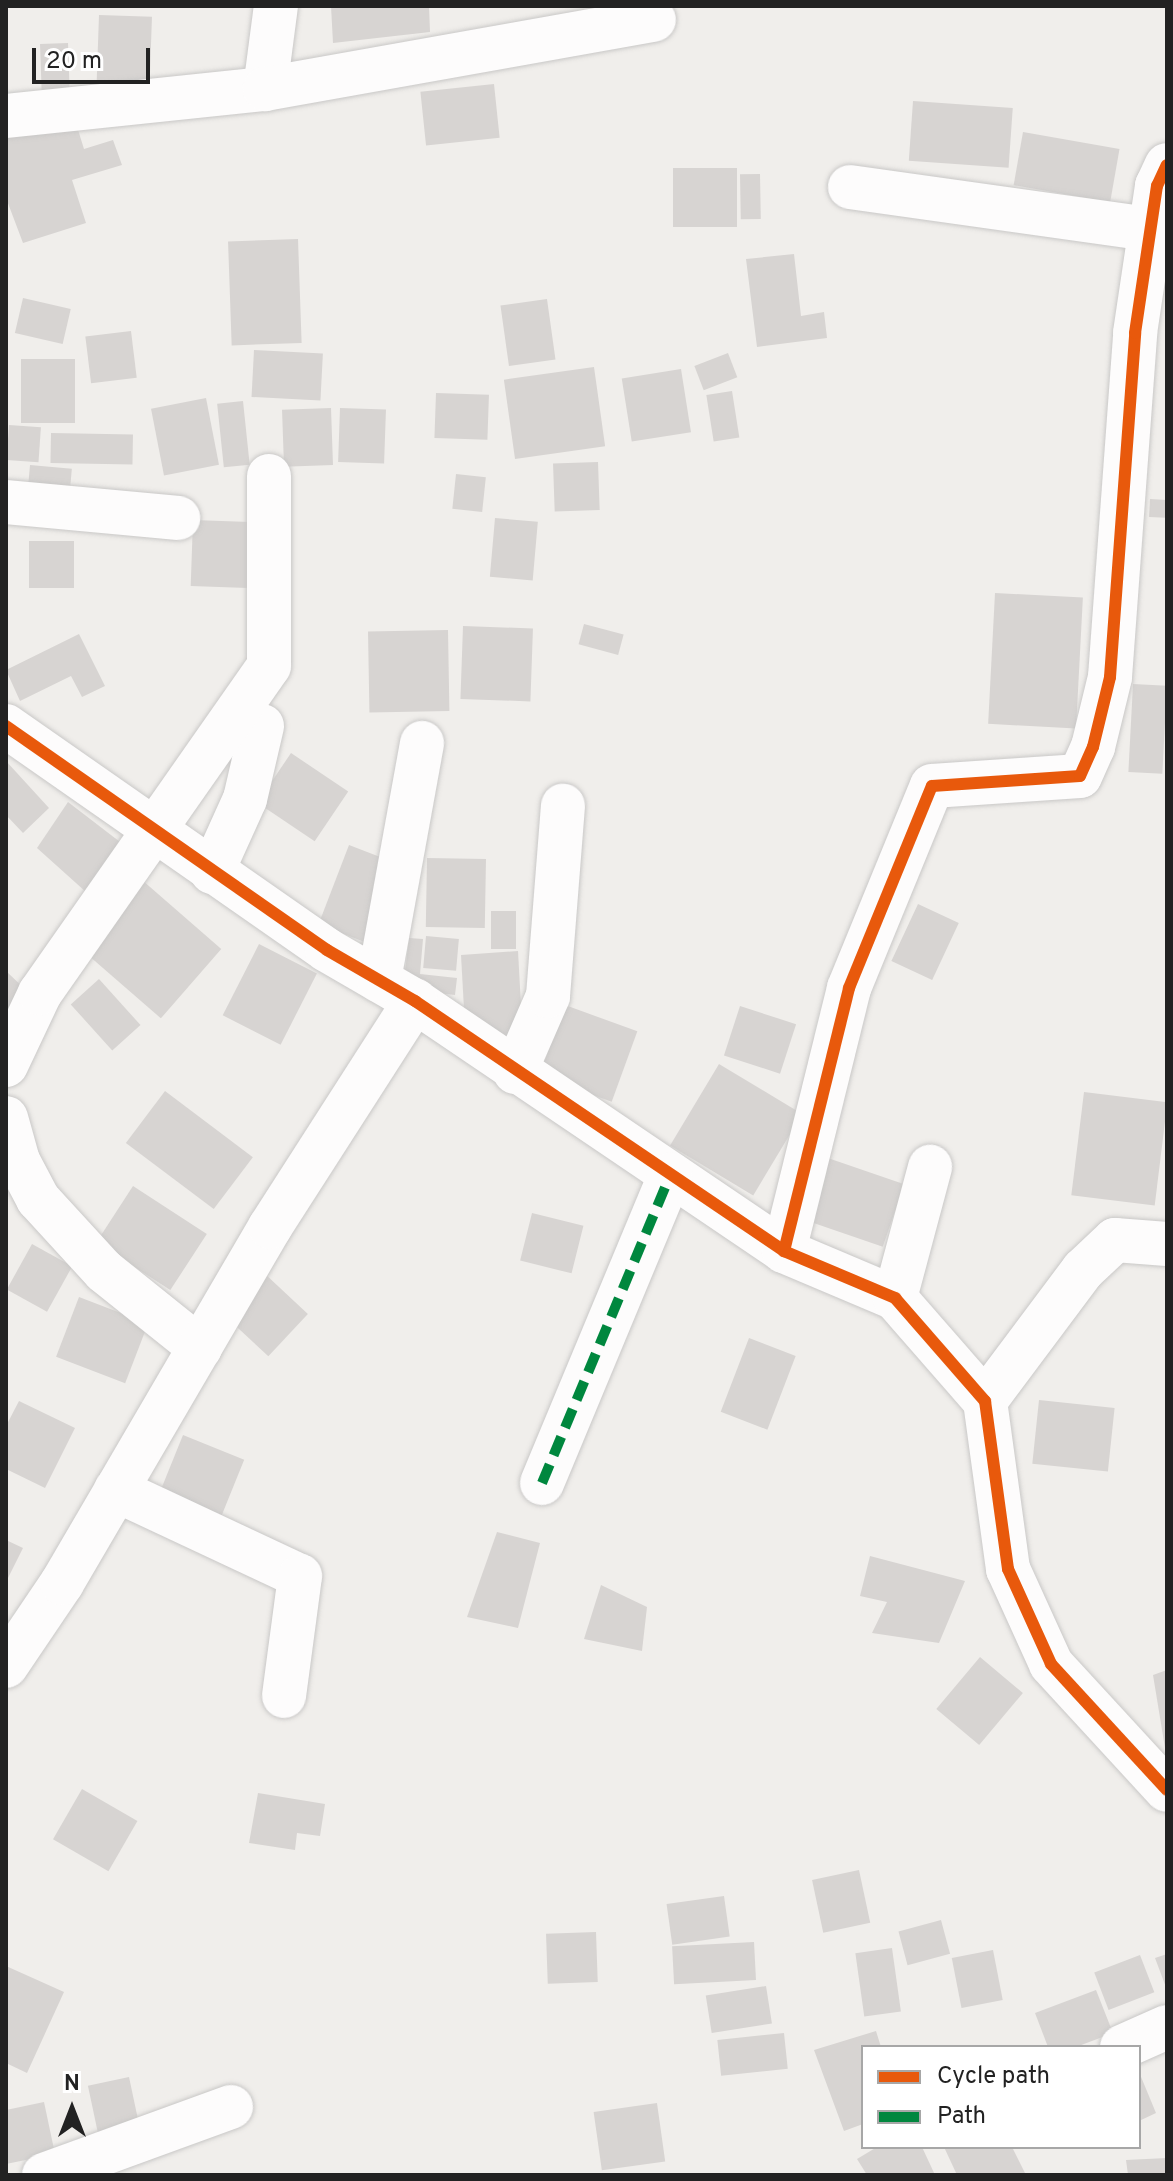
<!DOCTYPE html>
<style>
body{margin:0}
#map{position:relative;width:1173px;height:2181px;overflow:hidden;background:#f0eeeb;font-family:Overpass,sans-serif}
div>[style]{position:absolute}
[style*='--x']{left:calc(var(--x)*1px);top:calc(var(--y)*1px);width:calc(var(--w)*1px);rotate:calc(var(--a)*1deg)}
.building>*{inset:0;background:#d7d4d2;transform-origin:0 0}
.roads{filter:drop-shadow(0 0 2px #c9c8c7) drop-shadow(0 0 2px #c9c8c7)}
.minor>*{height:44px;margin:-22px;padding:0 22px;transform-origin:22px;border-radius:22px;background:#fdfcfc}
.quiet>*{height:10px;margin-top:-5px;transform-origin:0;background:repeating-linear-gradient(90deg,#00873e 0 20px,transparent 0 30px)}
.cycleway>*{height:12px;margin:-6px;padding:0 6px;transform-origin:6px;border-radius:6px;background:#e8590c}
span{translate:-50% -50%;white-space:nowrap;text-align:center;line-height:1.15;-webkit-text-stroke:6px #fff;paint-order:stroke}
.frame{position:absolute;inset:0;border:8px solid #222;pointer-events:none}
.legend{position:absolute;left:861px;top:2045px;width:280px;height:104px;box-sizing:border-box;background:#fff;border:2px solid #a7a7a7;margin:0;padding:10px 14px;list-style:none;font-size:24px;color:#222}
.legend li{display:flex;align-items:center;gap:16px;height:40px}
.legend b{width:40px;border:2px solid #a7a7a7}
.north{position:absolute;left:32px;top:2069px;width:80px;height:80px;-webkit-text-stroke:6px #fff;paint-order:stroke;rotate:0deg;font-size:22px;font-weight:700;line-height:32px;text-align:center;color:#222}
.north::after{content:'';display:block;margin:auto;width:28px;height:36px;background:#222;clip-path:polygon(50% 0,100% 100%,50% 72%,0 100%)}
.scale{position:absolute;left:32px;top:48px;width:118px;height:36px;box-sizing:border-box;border:4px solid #222;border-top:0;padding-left:10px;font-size:24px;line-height:28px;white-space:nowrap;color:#222;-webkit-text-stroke:6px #fff;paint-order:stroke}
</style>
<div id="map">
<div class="building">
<div style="clip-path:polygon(331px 6px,429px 6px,430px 32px,333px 43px)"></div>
<div style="left:99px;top:15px;width:53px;height:73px;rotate:2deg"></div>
<div style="left:68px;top:43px;width:49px;height:28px;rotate:88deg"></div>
<div style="left:494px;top:84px;width:54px;height:74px;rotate:84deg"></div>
<div style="left:913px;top:101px;width:100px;height:60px;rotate:4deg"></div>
<div style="clip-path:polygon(74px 117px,84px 149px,113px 140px,122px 165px,72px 180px,86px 223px,23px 243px,6px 198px,6px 138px)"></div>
<div style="left:1023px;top:132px;width:98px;height:54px;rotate:10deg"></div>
<div style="left:673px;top:168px;width:64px;height:59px"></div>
<div style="left:760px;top:174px;width:45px;height:20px;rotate:89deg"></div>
<div style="left:298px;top:239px;width:104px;height:70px;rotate:88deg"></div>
<div style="clip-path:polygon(794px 254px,801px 316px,824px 312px,827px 338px,757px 347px,746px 259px)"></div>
<div style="left:23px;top:298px;width:49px;height:36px;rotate:13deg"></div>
<div style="left:547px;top:299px;width:61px;height:47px;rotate:82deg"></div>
<div style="left:131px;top:331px;width:47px;height:46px;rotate:83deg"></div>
<div style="left:254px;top:350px;width:69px;height:47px;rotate:3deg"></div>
<div style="left:728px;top:353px;width:26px;height:36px;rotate:69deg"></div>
<div style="left:21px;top:359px;width:54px;height:64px"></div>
<div style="left:594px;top:367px;width:80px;height:91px;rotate:82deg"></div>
<div style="left:681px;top:369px;width:64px;height:60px;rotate:81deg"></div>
<div style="left:732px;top:391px;width:47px;height:26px;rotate:81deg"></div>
<div style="left:436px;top:393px;width:53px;height:45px;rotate:2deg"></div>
<div style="left:206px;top:398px;width:68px;height:56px;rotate:79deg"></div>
<div style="left:243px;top:401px;width:64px;height:26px;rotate:84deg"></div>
<div style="left:331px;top:408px;width:57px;height:49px;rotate:88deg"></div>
<div style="left:340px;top:408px;width:46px;height:54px;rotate:2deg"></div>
<div style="left:9px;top:425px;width:32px;height:35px;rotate:4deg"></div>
<div style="left:51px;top:433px;width:82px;height:30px;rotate:1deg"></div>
<div style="left:598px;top:462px;width:48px;height:45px;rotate:88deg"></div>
<div style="left:30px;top:465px;width:42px;height:24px;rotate:5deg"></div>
<div style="left:456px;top:474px;width:30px;height:35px;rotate:6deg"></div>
<div style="left:1150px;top:499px;width:17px;height:18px;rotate:3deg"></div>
<div style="left:495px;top:518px;width:43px;height:59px;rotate:5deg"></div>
<div style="left:193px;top:520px;width:57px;height:66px;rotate:2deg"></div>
<div style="left:29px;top:541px;width:45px;height:47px"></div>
<div style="left:995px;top:593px;width:88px;height:131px;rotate:3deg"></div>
<div style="left:584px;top:624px;width:41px;height:21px;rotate:15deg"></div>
<div style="left:463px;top:626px;width:70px;height:73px;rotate:2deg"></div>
<div style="left:448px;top:630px;width:81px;height:80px;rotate:89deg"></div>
<div style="clip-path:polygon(79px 634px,105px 686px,82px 697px,71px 676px,20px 701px,6px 670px)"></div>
<div style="left:1133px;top:684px;width:34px;height:88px;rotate:3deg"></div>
<div style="left:291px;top:753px;width:69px;height:60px;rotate:34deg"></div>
<div style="clip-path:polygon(6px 761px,49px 808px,23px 833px,6px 815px)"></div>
<div style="clip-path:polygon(68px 802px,124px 845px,86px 892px,37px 848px)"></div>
<div style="left:349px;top:845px;width:48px;height:85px;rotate:21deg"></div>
<div style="left:427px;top:858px;width:59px;height:69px;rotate:1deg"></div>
<div style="left:142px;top:880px;width:105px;height:92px;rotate:41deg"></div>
<div style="left:918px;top:904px;width:45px;height:63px;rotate:25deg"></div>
<div style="left:491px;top:911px;width:25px;height:38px"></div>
<div style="left:426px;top:936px;width:33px;height:32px;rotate:5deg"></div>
<div style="clip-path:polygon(409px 938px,423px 939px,420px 974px,457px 978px,455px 995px,403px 989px)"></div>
<div style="left:259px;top:944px;width:65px;height:80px;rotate:27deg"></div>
<div style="clip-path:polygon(518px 951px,523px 1042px,465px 1027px,461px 955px)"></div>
<div style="clip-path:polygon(6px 971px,27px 991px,6px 1014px)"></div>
<div style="left:99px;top:979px;width:62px;height:38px;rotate:48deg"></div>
<div style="left:565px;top:1005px;width:77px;height:75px;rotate:20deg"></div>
<div style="left:740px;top:1006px;width:59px;height:52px;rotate:18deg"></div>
<div style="left:719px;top:1064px;width:97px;height:95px;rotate:31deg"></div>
<div style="left:165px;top:1091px;width:110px;height:65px;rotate:37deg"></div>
<div style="left:1084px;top:1092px;width:84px;height:104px;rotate:7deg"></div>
<div style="left:822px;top:1156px;width:87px;height:66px;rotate:19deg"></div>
<div style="left:133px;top:1186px;width:88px;height:67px;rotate:33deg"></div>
<div style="left:532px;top:1213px;width:53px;height:49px;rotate:14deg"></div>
<div style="left:32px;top:1244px;width:46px;height:52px;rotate:29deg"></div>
<div style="left:264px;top:1273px;width:60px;height:58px;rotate:43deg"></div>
<div style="left:79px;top:1297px;width:74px;height:64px;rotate:21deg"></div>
<div style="left:749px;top:1338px;width:50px;height:79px;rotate:21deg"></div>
<div style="left:1039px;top:1400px;width:76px;height:64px;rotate:6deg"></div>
<div style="clip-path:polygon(19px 1401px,75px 1428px,45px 1488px,6px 1469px,6px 1426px)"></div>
<div style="left:183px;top:1435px;width:66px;height:64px;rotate:22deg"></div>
<div style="clip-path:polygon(497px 1532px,540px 1543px,518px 1628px,467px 1617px)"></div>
<div style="clip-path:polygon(6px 1540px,23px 1548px,6px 1582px)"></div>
<div style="clip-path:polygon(870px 1556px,965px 1581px,939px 1643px,872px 1633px,887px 1602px,860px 1596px)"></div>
<div style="clip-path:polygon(601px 1585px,647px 1607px,642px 1651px,584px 1639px)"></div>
<div style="left:980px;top:1657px;width:56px;height:68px;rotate:40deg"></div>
<div style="clip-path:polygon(1167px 1670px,1167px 1748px,1165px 1748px,1153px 1675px)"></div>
<div style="left:82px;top:1789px;width:64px;height:58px;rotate:30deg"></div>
<div style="clip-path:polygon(258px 1793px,325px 1804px,320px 1836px,297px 1833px,295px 1850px,249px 1843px)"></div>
<div style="left:859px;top:1870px;width:54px;height:48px;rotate:78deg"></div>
<div style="left:724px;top:1896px;width:41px;height:58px;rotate:82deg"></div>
<div style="left:941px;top:1920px;width:35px;height:44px;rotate:75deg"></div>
<div style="left:596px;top:1932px;width:50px;height:50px;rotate:88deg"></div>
<div style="left:754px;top:1942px;width:38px;height:82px;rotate:87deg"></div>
<div style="left:892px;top:1948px;width:64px;height:37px;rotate:82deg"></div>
<div style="left:993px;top:1950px;width:51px;height:42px;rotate:79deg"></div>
<div style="clip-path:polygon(1167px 1954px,1167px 1990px,1155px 1958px)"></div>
<div style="left:1140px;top:1955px;width:40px;height:49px;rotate:69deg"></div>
<div style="clip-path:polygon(6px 1966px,64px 1992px,27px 2073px,6px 2063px)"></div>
<div style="left:766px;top:1986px;width:38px;height:61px;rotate:81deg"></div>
<div style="clip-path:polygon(1096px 1990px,1113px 2033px,1076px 2047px,1048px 2047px,1035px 2013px)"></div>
<div style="clip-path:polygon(876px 2031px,881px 2047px,863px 2047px,863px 2124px,844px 2131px,814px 2050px)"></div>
<div style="left:784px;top:2033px;width:36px;height:67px;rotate:84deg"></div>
<div style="clip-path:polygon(1139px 2072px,1156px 2113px,1139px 2121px)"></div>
<div style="left:129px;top:2077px;width:50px;height:42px;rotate:78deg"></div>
<div style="clip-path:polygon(44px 2102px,55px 2154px,6px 2164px,6px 2110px)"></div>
<div style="left:657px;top:2103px;width:59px;height:64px;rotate:82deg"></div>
<div style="clip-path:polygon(877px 2147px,922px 2147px,935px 2175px,867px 2175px,857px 2159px)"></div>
<div style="clip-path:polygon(944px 2147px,1012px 2147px,1026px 2175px,957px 2175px)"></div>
<div style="clip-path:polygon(1167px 2158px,1167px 2175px,1128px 2175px,1126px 2160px)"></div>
</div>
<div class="roads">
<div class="minor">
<div style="--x:265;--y:89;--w:84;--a:-82.5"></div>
<div style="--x:6;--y:116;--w:260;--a:-6"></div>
<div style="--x:265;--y:89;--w:395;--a:-10.1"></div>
<div style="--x:850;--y:187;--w:303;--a:8"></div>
<div style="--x:6;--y:502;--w:173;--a:5.3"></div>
<div style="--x:6;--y:726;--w:391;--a:34.9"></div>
<div style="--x:327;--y:950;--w:102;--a:30.1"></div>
<div style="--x:415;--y:1001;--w:446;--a:34.1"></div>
<div style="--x:784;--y:1251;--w:121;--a:22.9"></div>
<div style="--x:895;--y:1298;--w:137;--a:48.9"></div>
<div style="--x:985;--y:1401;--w:170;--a:82.2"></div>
<div style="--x:1008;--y:1569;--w:104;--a:65.6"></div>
<div style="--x:1051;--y:1664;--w:171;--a:47.4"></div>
<div style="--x:212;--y:872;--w:80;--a:-65.7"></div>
<div style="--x:245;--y:799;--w:75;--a:-76.9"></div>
<div style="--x:379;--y:980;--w:241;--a:-79.7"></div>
<div style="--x:6;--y:1065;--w:80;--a:-64.7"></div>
<div style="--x:40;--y:993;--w:399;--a:-55"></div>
<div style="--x:269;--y:666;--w:190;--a:-90"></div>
<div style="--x:515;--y:1072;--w:83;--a:-66.5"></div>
<div style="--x:548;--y:996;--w:191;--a:-85.5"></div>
<div style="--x:6;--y:1118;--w:45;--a:74.4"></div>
<div style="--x:18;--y:1161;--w:43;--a:62.2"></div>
<div style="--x:38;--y:1199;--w:98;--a:47.5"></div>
<div style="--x:104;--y:1271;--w:123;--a:38.7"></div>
<div style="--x:784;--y:1251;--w:271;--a:-76.1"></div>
<div style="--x:849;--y:988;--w:218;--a:-67.7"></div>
<div style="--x:932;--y:786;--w:148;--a:-3.9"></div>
<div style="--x:1080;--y:776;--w:32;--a:-66"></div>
<div style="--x:1093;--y:747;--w:72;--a:-76.3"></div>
<div style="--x:1110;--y:677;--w:345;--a:-85.8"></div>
<div style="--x:1135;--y:333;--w:149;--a:-81.5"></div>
<div style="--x:1157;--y:186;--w:23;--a:-65"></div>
<div style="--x:895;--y:1298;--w:136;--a:-75"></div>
<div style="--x:985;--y:1401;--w:164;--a:-53.2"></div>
<div style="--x:1083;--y:1270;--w:44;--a:-43.2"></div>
<div style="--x:1115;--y:1240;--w:52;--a:4.4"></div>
<div style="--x:542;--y:1483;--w:334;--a:-67.4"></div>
<div style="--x:116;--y:1490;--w:203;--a:25.1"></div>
<div style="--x:300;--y:1576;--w:121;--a:97.6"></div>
<div style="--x:6;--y:1666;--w:100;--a:-56"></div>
<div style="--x:62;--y:1583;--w:412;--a:-59.7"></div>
<div style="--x:270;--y:1227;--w:269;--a:-57.3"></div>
<div style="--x:1122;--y:2047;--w:49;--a:-24"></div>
<div style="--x:44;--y:2175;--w:199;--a:-20"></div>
</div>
</div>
<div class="quiet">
<div style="--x:542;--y:1483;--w:334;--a:-67.4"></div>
</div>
<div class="cycleway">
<div style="--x:6;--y:726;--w:391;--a:34.9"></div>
<div style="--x:327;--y:950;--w:102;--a:30.1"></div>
<div style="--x:415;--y:1001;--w:446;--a:34.1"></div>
<div style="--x:784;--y:1251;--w:121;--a:22.9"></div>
<div style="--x:895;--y:1298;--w:137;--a:48.9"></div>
<div style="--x:985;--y:1401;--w:170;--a:82.2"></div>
<div style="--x:1008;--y:1569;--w:104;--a:65.6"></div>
<div style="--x:1051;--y:1664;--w:171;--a:47.4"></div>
<div style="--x:784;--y:1251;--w:271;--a:-76.1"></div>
<div style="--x:849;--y:988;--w:218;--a:-67.7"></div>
<div style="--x:932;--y:786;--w:148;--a:-3.9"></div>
<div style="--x:1080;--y:776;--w:32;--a:-66"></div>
<div style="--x:1093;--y:747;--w:72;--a:-76.3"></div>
<div style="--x:1110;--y:677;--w:345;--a:-85.8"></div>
<div style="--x:1135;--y:333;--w:149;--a:-81.5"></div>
<div style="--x:1157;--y:186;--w:23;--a:-65"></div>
</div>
<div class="frame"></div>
<ul class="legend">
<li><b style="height:10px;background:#e8590c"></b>Cycle path</li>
<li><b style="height:10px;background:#00873e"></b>Path</li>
</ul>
<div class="north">N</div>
<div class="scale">20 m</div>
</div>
